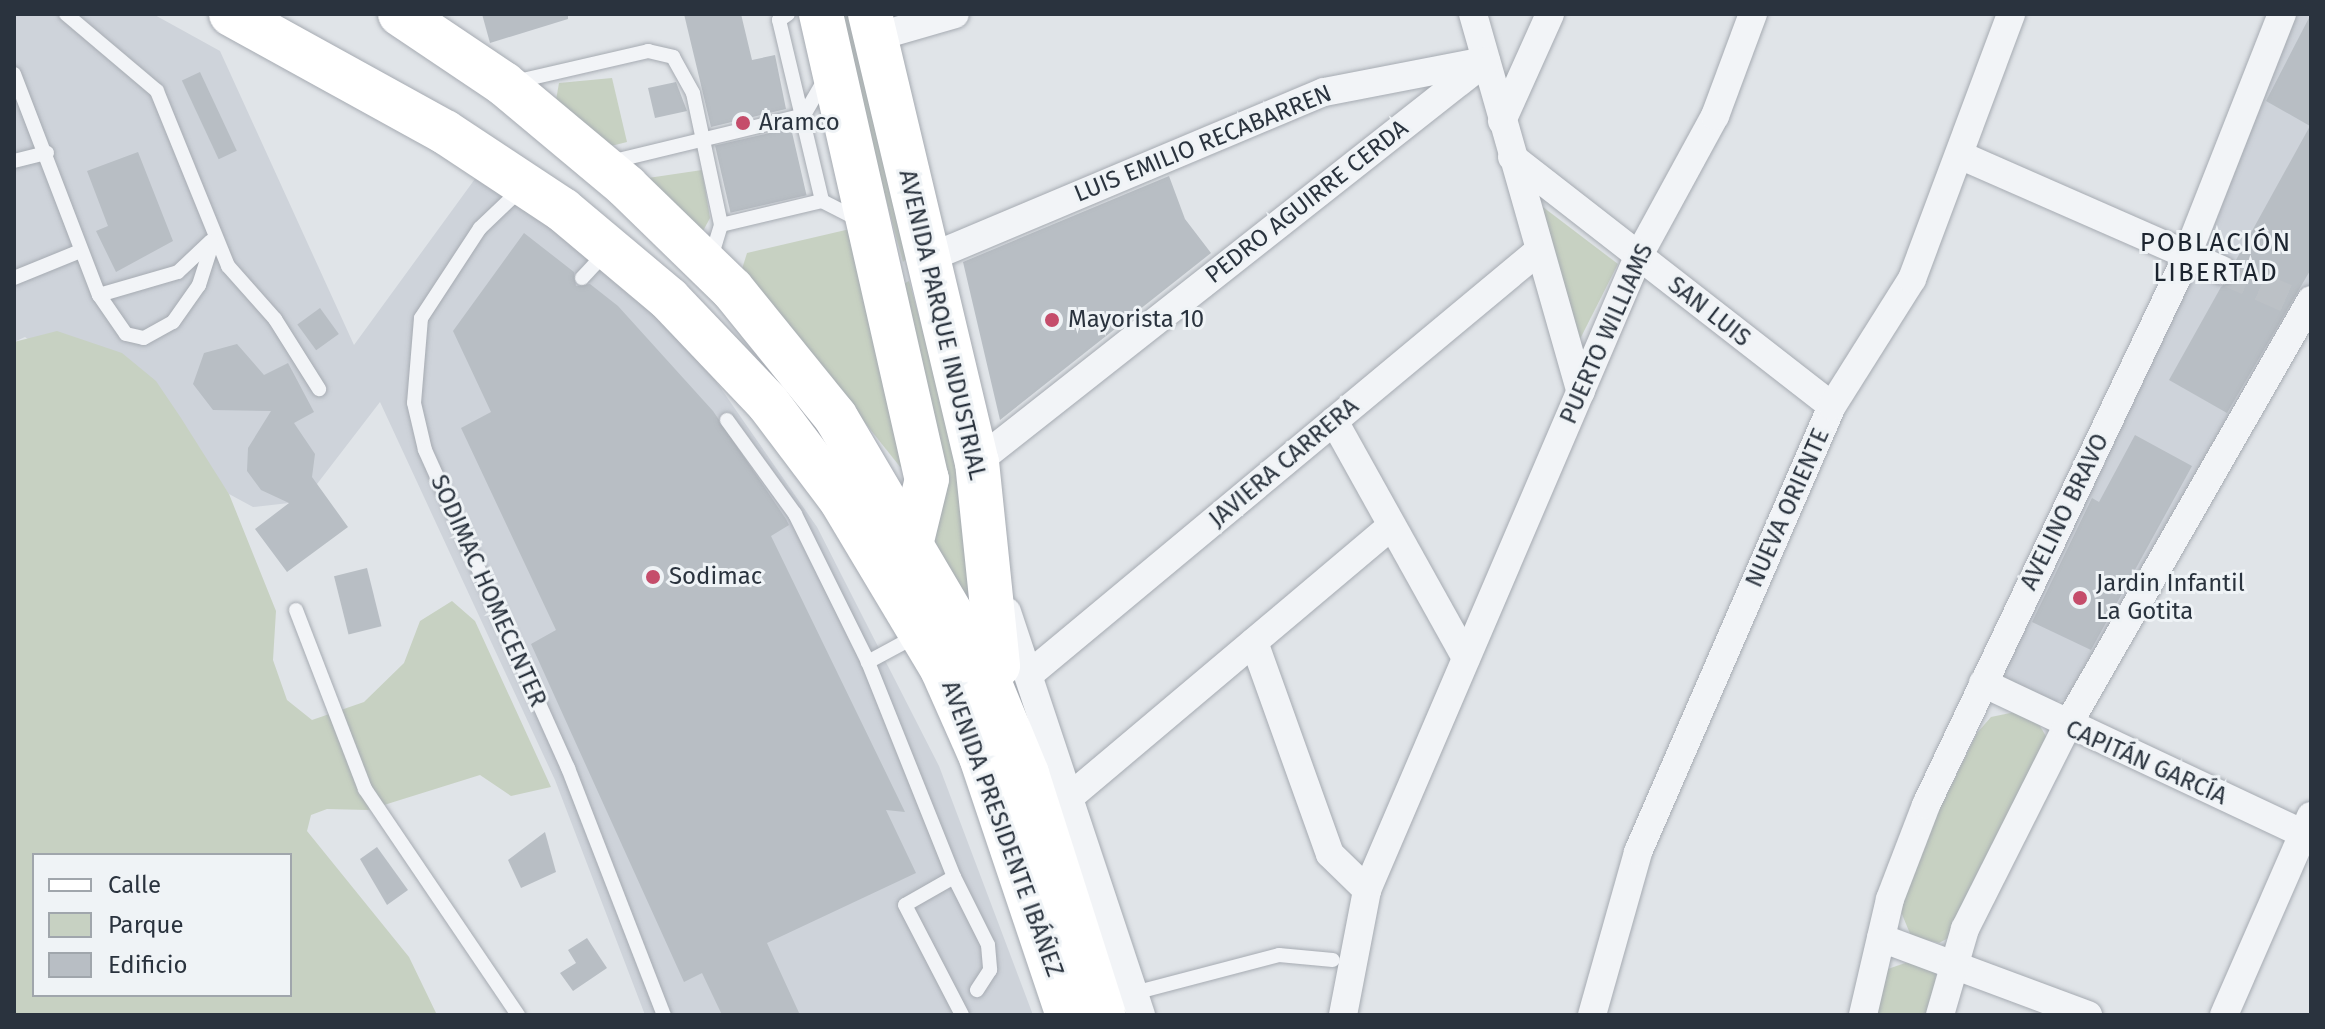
<!DOCTYPE html>
<meta charset="utf-8">
<style>
body{margin:0}
#map{position:relative;width:2325px;height:1029px;overflow:hidden;background:#e0e4e8;font-family:"Fira Sans",sans-serif}
div>[style]{position:absolute}
[style*='--x']{left:calc(var(--x)*1px);top:calc(var(--y)*1px);width:calc(var(--w)*1px);rotate:calc(var(--a)*1deg)}
.built>*{inset:0;background:#ced3da}
.green>*{inset:0;background:#c7d1c2}
.building>*{inset:0;background:#b8bec4;transform-origin:0 0}
.minor-tunnel>*{height:28px;margin-top:-14px;transform-origin:0;background:repeating-linear-gradient(90deg,#bcc1c6 0 28px,transparent 0 42px)}
.roads{filter:drop-shadow(0 0 2px #a6abb2) drop-shadow(0 0 2px #a6abb2)}
.service>*{height:14px;margin:-7px;padding:0 7px;transform-origin:7px;border-radius:7px;background:#f2f4f7}
.minor>*{height:28px;margin:-14px;padding:0 14px;transform-origin:14px;border-radius:14px;background:#f2f4f7}
.primary>*{height:44px;margin:-22px;padding:0 22px;transform-origin:22px;border-radius:22px;background:#fff}
.dots>*{width:22px;height:22px;translate:-50% -50%;box-sizing:border-box;border:4px solid #eff3f6;border-radius:50%}
span{translate:-50% -50%;white-space:nowrap;text-align:center;line-height:1.15;-webkit-text-stroke:6px #eff3f6;paint-order:stroke}
.poi-label{font-size:24px;color:#2a333e}
.left{translate:0 -50%;text-align:left}
.street-label{font-size:24px;color:#2a333e}
.neighbourhood-label{font-size:26px;color:#1c242f;letter-spacing:2px}
.frame{position:absolute;inset:0;border:16px solid #2a333e;pointer-events:none}
.legend{position:absolute;left:32px;top:853px;width:260px;height:144px;box-sizing:border-box;background:#eff3f6;border:2px solid #a0a6ac;margin:0;padding:10px 14px;list-style:none;font-size:24px;color:#2a333e}
.legend li{display:flex;align-items:center;gap:16px;height:40px}
.legend b{width:40px;border:2px solid #a0a6ac}
</style>
<div id="map">
<div class="built">
<div style="clip-path:polygon(14px 14px,153px 14px,220px 51px,354px 345px,480px 172px,601px 260px,697px 354px,817px 527px,939px 766px,1033px 1015px,645px 1015px,555px 780px,380px 402px,317px 484px,289px 503px,253px 507px,229px 494px,212px 470px,25px 337px,14px 342px)"></div>
<div style="clip-path:polygon(2296px 14px,2311px 14px,2311px 282px,2066px 699px,2053px 703px,2005px 681px,2002px 668px,2200px 262px)"></div>
</div>
<div class="green">
<div style="clip-path:polygon(836px 14px,857px 14px,908px 257px,903px 262px)"></div>
<div style="clip-path:polygon(612px 78px,627px 142px,611px 146px,556px 100px,559px 83px)"></div>
<div style="clip-path:polygon(702px 170px,710px 218px,703px 231px,648px 178px)"></div>
<div style="clip-path:polygon(1539px 204px,1618px 264px,1579px 341px)"></div>
<div style="clip-path:polygon(850px 229px,904px 465px,901px 468px,742px 269px,747px 253px)"></div>
<div style="clip-path:polygon(909px 281px,965px 482px,983px 630px,934px 548px,901px 285px)"></div>
<div style="clip-path:polygon(evenodd,57px 331px,122px 353px,156px 381px,181px 418px,229px 494px,276px 611px,273px 660px,287px 700px,312px 720px,364px 702px,404px 663px,420px 621px,452px 601px,475px 621px,551px 787px,511px 796px,480px 775px,368px 810px,327px 809px,311px 815px,307px 831px,409px 957px,437px 1015px,14px 1015px,14px 342px,57px 331px,34px 855px,290px 855px,290px 995px,34px 995px,34px 855px)"></div>
<div style="clip-path:polygon(2015px 712px,2037px 721px,2047px 738px,1954px 935px,1939px 943px,1911px 936px,1899px 907px,1928px 833px,1977px 733px,1991px 717px)"></div>
<div style="clip-path:polygon(1908px 962px,1936px 973px,1932px 1015px,1874px 1015px,1885px 970px)"></div>
</div>
<div class="building">
<div style="clip-path:polygon(482px 14px,568px 14px,568px 19px,490px 43px)"></div>
<div style="clip-path:polygon(684px 14px,741px 14px,752px 60px,775px 55px,786px 109px,711px 127px)"></div>
<div style="clip-path:polygon(2311px 14px,2311px 269px,2227px 413px,2169px 380px,2221px 287px,2237px 278px,2236px 260px,2310px 126px,2266px 101px)"></div>
<div style="left:200px;top:72px;width:87px;height:20px;rotate:65deg"></div>
<div style="clip-path:polygon(676px 82px,687px 111px,655px 118px,648px 88px)"></div>
<div style="left:791px;top:128px;width:69px;height:78px;rotate:77deg"></div>
<div style="clip-path:polygon(138px 152px,173px 241px,116px 272px,96px 231px,108px 226px,87px 171px)"></div>
<div style="clip-path:polygon(1169px 176px,1185px 219px,1211px 253px,1000px 420px,963px 262px)"></div>
<div style="clip-path:polygon(524px 233px,574px 272px,576px 286px,590px 284px,618px 306px,713px 411px,786px 519px,789px 525px,771px 536px,905px 812px,886px 810px,916px 873px,767px 943px,800px 1015px,722px 1015px,702px 973px,684px 982px,531px 644px,556px 630px,461px 428px,491px 412px,453px 331px)"></div>
<div style="left:320px;top:308px;width:32px;height:28px;rotate:54deg"></div>
<div style="clip-path:polygon(237px 344px,264px 375px,288px 363px,314px 412px,294px 423px,315px 454px,312px 477px,348px 527px,287px 572px,255px 529px,289px 503px,261px 490px,247px 471px,248px 448px,271px 411px,213px 410px,193px 384px,204px 353px)"></div>
<div style="clip-path:polygon(2135px 435px,2192px 466px,2091px 650px,2032px 622px,2092px 498px,2099px 502px)"></div>
<div style="left:367px;top:568px;width:60px;height:34px;rotate:76deg"></div>
<div style="clip-path:polygon(545px 832px,556px 872px,521px 888px,508px 860px)"></div>
<div style="clip-path:polygon(377px 847px,408px 890px,387px 905px,360px 859px)"></div>
<div style="clip-path:polygon(587px 938px,607px 968px,573px 991px,560px 973px,576px 963px,568px 950px)"></div>
</div>
<div class="minor-tunnel">
<div style="--x:2222;--y:270;--w:80;--a:23.7"></div>
</div>
<div class="roads">
<div class="service">
<div style="--x:66;--y:14;--w:119;--a:40.2"></div>
<div style="--x:157;--y:91;--w:189;--a:67.9"></div>
<div style="--x:228;--y:266;--w:71;--a:48.4"></div>
<div style="--x:275;--y:319;--w:83;--a:57.8"></div>
<div style="--x:788;--y:14;--w:11;--a:146"></div>
<div style="--x:779;--y:20;--w:186;--a:76.6"></div>
<div style="--x:14;--y:74;--w:237;--a:69"></div>
<div style="--x:99;--y:295;--w:47;--a:55.3"></div>
<div style="--x:126;--y:334;--w:18;--a:13"></div>
<div style="--x:144;--y:338;--w:33;--a:-29"></div>
<div style="--x:173;--y:322;--w:45;--a:-54.9"></div>
<div style="--x:199;--y:285;--w:49;--a:-72.3"></div>
<div style="--x:514;--y:82;--w:138;--a:-13"></div>
<div style="--x:648;--y:51;--w:26;--a:13"></div>
<div style="--x:673;--y:57;--w:41;--a:60.9"></div>
<div style="--x:693;--y:93;--w:135;--a:78"></div>
<div style="--x:721;--y:225;--w:38;--a:107"></div>
<div style="--x:14;--y:161;--w:34;--a:-14"></div>
<div style="--x:610;--y:162;--w:200;--a:-13.6"></div>
<div style="--x:804;--y:115;--w:44;--a:-59.9"></div>
<div style="--x:521;--y:189;--w:57;--a:136.4"></div>
<div style="--x:480;--y:228;--w:108;--a:123.2"></div>
<div style="--x:421;--y:318;--w:85;--a:94.7"></div>
<div style="--x:414;--y:403;--w:48;--a:76.8"></div>
<div style="--x:425;--y:450;--w:349;--a:65.8"></div>
<div style="--x:568;--y:768;--w:265;--a:68.8"></div>
<div style="--x:721;--y:225;--w:104;--a:-13.4"></div>
<div style="--x:822;--y:201;--w:44;--a:27.1"></div>
<div style="--x:14;--y:278;--w:71;--a:-22.2"></div>
<div style="--x:582;--y:278;--w:37;--a:-47"></div>
<div style="--x:99;--y:295;--w:82;--a:-16.2"></div>
<div style="--x:178;--y:272;--w:45;--a:-43.2"></div>
<div style="--x:727;--y:420;--w:116;--a:54.1"></div>
<div style="--x:795;--y:514;--w:165;--a:63.7"></div>
<div style="--x:296;--y:610;--w:192;--a:68.9"></div>
<div style="--x:365;--y:789;--w:273;--a:55.9"></div>
<div style="--x:916;--y:636;--w:55;--a:151.6"></div>
<div style="--x:868;--y:662;--w:232;--a:68.2"></div>
<div style="--x:954;--y:877;--w:56;--a:150.3"></div>
<div style="--x:905;--y:905;--w:124;--a:62.6"></div>
<div style="--x:954;--y:877;--w:76;--a:63.4"></div>
<div style="--x:988;--y:945;--w:25;--a:85"></div>
<div style="--x:990;--y:970;--w:24;--a:123"></div>
<div style="--x:1134;--y:993;--w:150;--a:-14.7"></div>
<div style="--x:1279;--y:955;--w:54;--a:5.3"></div>
</div>
<div class="minor">
<div style="--x:1473;--y:14;--w:393;--a:74.1"></div>
<div style="--x:876;--y:37;--w:82;--a:-16.2"></div>
<div style="--x:1502;--y:121;--w:117;--a:-65.8"></div>
<div style="--x:1962;--y:156;--w:284;--a:23.7"></div>
<div style="--x:1512;--y:157;--w:405;--a:37.9"></div>
<div style="--x:929;--y:258;--w:428;--a:-22.8"></div>
<div style="--x:1324;--y:92;--w:164;--a:-10.9"></div>
<div style="--x:1334;--y:421;--w:271;--a:60.9"></div>
<div style="--x:981;--y:477;--w:16;--a:-105"></div>
<div style="--x:977;--y:462;--w:648;--a:-38.23"></div>
<div style="--x:1007;--y:612;--w:425;--a:71.6"></div>
<div style="--x:1254;--y:642;--w:225;--a:70.3"></div>
<div style="--x:1330;--y:854;--w:52;--a:44.2"></div>
<div style="--x:1031;--y:673;--w:657;--a:-39.75"></div>
<div style="--x:1983;--y:683;--w:362;--a:25.2"></div>
<div style="--x:1072;--y:795;--w:414;--a:-40.1"></div>
<div style="--x:1881;--y:938;--w:221;--a:20.4"></div>
<div style="--x:1343;--y:1015;--w:127;--a:-79.1"></div>
<div style="--x:1367;--y:890;--w:689;--a:-66.82"></div>
<div style="--x:1638;--y:257;--w:161;--a:-61.4"></div>
<div style="--x:1715;--y:116;--w:109;--a:-69.6"></div>
<div style="--x:1592;--y:1015;--w:169;--a:-74.2"></div>
<div style="--x:1638;--y:852;--w:486;--a:-66.5"></div>
<div style="--x:1832;--y:406;--w:150;--a:-57.8"></div>
<div style="--x:1912;--y:279;--w:283;--a:-69.5"></div>
<div style="--x:1863;--y:1015;--w:119;--a:-76.9"></div>
<div style="--x:1890;--y:899;--w:101;--a:-69"></div>
<div style="--x:1926;--y:805;--w:598;--a:-64.55"></div>
<div style="--x:2183;--y:265;--w:270;--a:-68.5"></div>
<div style="--x:1940;--y:1015;--w:90;--a:-73.8"></div>
<div style="--x:1965;--y:929;--w:225;--a:-63.3"></div>
<div style="--x:2066;--y:728;--w:493;--a:-60.2"></div>
<div style="--x:2224;--y:1015;--w:217;--a:-66.4"></div>
</div>
<div class="primary">
<div style="--x:231;--y:14;--w:244;--a:28.9"></div>
<div style="--x:445;--y:132;--w:141;--a:33.5"></div>
<div style="--x:563;--y:210;--w:138;--a:40"></div>
<div style="--x:669;--y:299;--w:144;--a:46.4"></div>
<div style="--x:768;--y:403;--w:121;--a:53"></div>
<div style="--x:841;--y:500;--w:197;--a:59.1"></div>
<div style="--x:942;--y:669;--w:96;--a:66.1"></div>
<div style="--x:981;--y:757;--w:272;--a:71.4"></div>
<div style="--x:400;--y:14;--w:125;--a:33.9"></div>
<div style="--x:504;--y:84;--w:160;--a:39.9"></div>
<div style="--x:627;--y:187;--w:146;--a:44.2"></div>
<div style="--x:732;--y:289;--w:164;--a:51"></div>
<div style="--x:835;--y:416;--w:291;--a:59.5"></div>
<div style="--x:983;--y:667;--w:116;--a:67.6"></div>
<div style="--x:1027;--y:774;--w:253;--a:72.3"></div>
<div style="--x:821;--y:14;--w:477;--a:77.2"></div>
<div style="--x:927;--y:479;--w:80;--a:103.7"></div>
<div style="--x:870;--y:14;--w:461;--a:76.6"></div>
<div style="--x:977;--y:462;--w:205;--a:84.1"></div>
</div>
</div>
<div class="dots">
<div style="left:743px;top:123px;background:#c54d6b"></div>
<div style="left:1052px;top:320px;background:#c54d6b"></div>
<div style="left:653px;top:577px;background:#c54d6b"></div>
<div style="left:2080px;top:598px;background:#c54d6b"></div>
</div>
<div class="poi-label">
<span class="left" style="left:759px;top:123px">Aramco</span>
<span class="left" style="left:1068px;top:320px">Mayorista 10</span>
<span class="left" style="left:669px;top:577px">Sodimac</span>
<span class="left" style="left:2096px;top:598px">Jardin Infantil<br>La Gotita</span>
</div>
<div class="street-label">
<span style="left:1203px;top:144px;rotate:-22deg">LUIS EMILIO RECABARREN</span>
<span style="left:1307px;top:202px;rotate:-38deg">PEDRO AGUIRRE CERDA</span>
<span style="left:1709px;top:312px;rotate:38deg">SAN LUIS</span>
<span style="left:942px;top:325px;rotate:77deg">AVENIDA PARQUE INDUSTRIAL</span>
<span style="left:1607px;top:334px;rotate:-66deg">PUERTO WILLIAMS</span>
<span style="left:1284px;top:463px;rotate:-40deg">JAVIERA CARRERA</span>
<span style="left:1788px;top:508px;rotate:-66deg">NUEVA ORIENTE</span>
<span style="left:2065px;top:512px;rotate:-64deg">AVELINO BRAVO</span>
<span style="left:488px;top:591px;rotate:66deg">SODIMAC HOMECENTER</span>
<span style="left:2146px;top:763px;rotate:24deg">CAPITÁN GARCÍA</span>
<span style="left:1002px;top:829px;rotate:70deg">AVENIDA PRESIDENTE IBÁÑEZ</span>
</div>
<div class="neighbourhood-label">
<span style="left:2216px;top:258px">POBLACIÓN<br>LIBERTAD</span>
</div>
<div class="frame"></div>
<ul class="legend">
<li><b style="height:10px;background:#fff"></b>Calle</li>
<li><b style="height:22px;background:#c7d1c2"></b>Parque</li>
<li><b style="height:22px;background:#b8bec4"></b>Edificio</li>
</ul>
</div>
